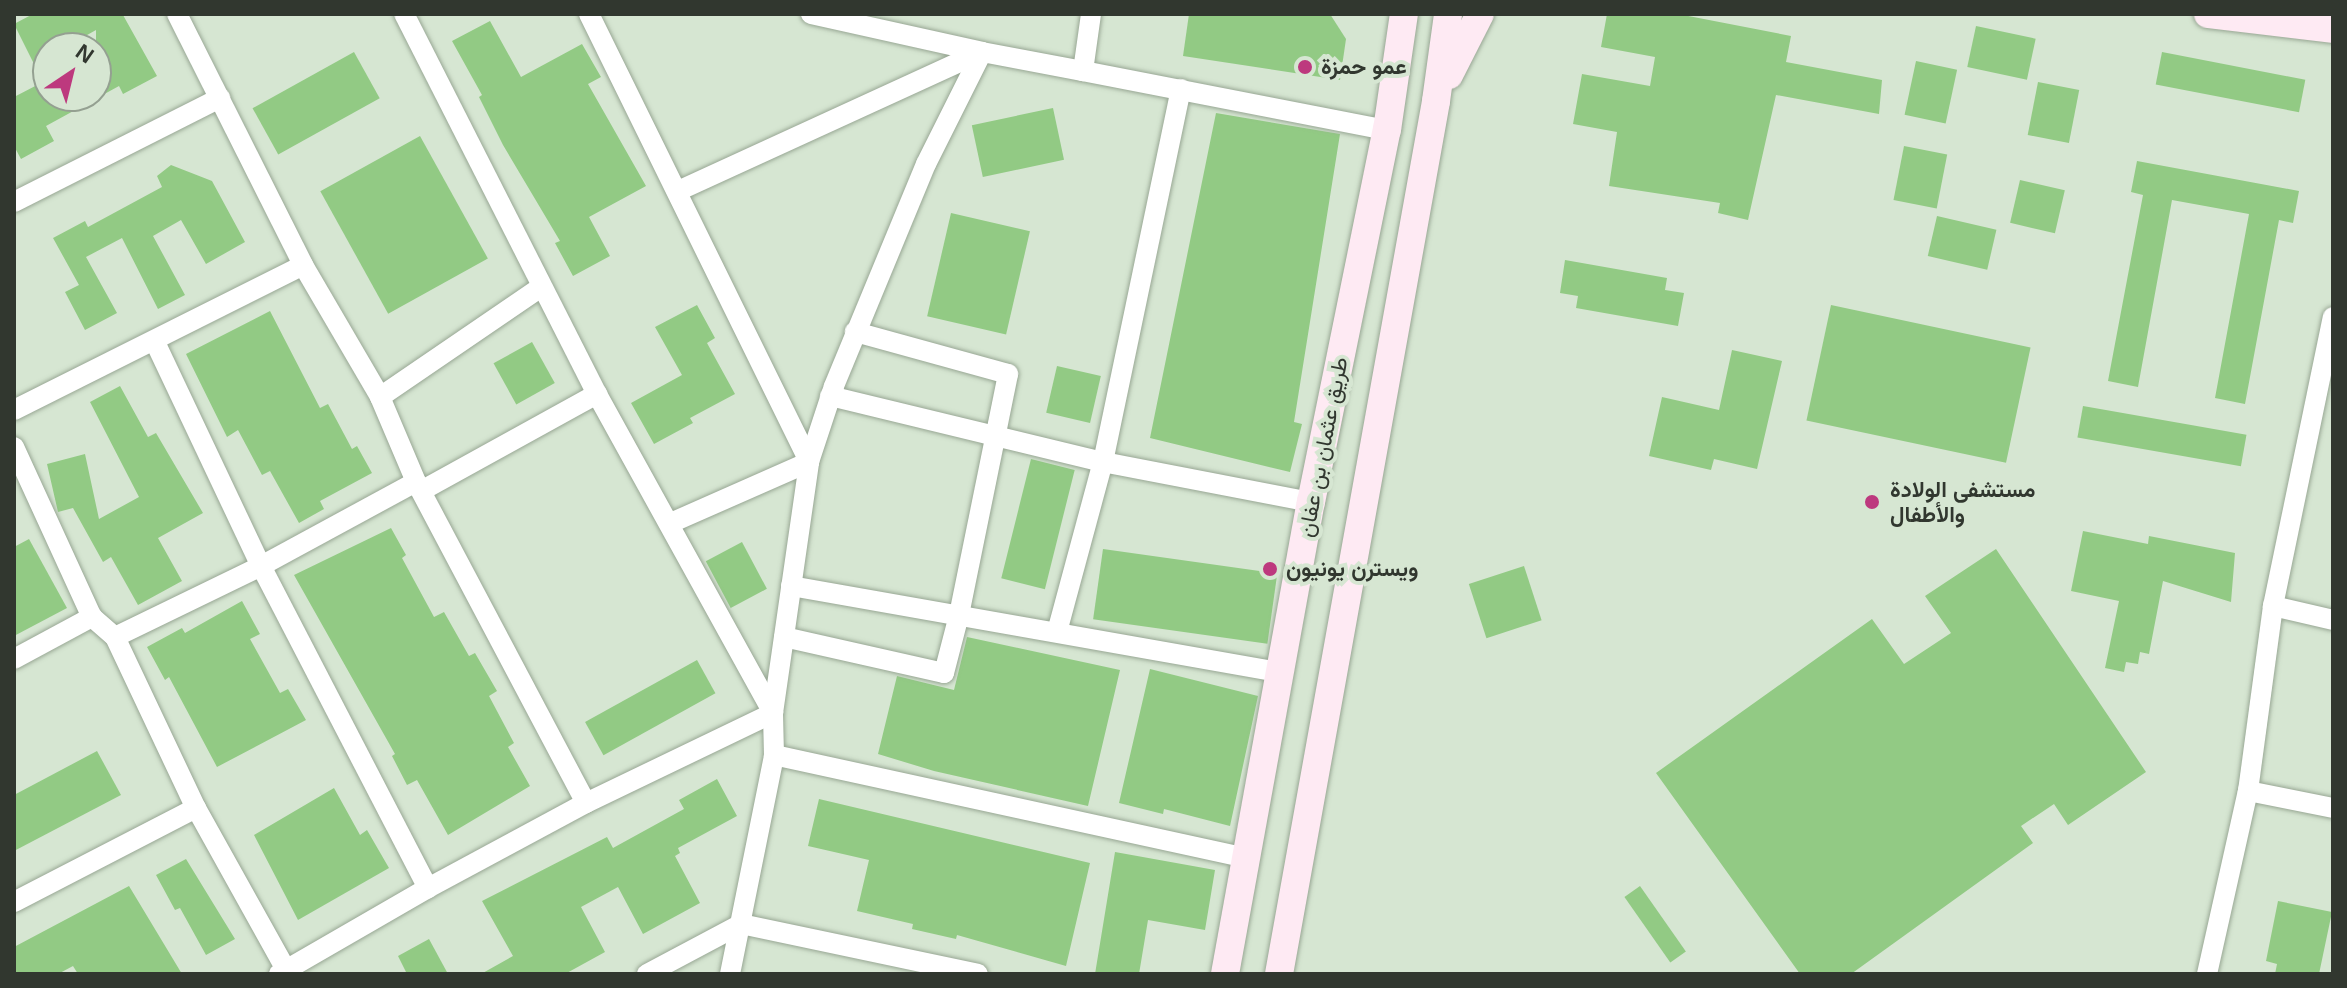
<!DOCTYPE html>
<meta charset="utf-8">
<style>
body{margin:0}
#map{position:relative;width:2347px;height:988px;overflow:hidden;background:#d6e6d2;font-family:Arial,Vazirmatn,sans-serif}
div>[style]{position:absolute}
[style*='--x']{left:calc(var(--x)*1px);top:calc(var(--y)*1px);width:calc(var(--w)*1px);rotate:calc(var(--a)*1deg)}
.building>*{inset:0;background:#92ca84;transform-origin:0 0}
.roads{filter:drop-shadow(0 0 2px #98a794) drop-shadow(0 0 2px #98a794)}
.minor>*{height:20px;margin:-10px;padding:0 10px;transform-origin:10px;border-radius:10px;background:#fff}
.secondary>*{height:28px;margin:-14px;padding:0 14px;transform-origin:14px;border-radius:14px;background:#feeaf3}
.dots>*{width:22px;height:22px;translate:-50% -50%;box-sizing:border-box;border:4px solid #d6e6d2;border-radius:50%}
span{translate:-50% -50%;white-space:nowrap;text-align:center;line-height:1.15;-webkit-text-stroke:8px #d6e6d2;paint-order:stroke}
.poi-label{font-size:22px;color:#31372f;font-weight:700}
.left{translate:0 -50%;text-align:left}
.street-label{font-size:22px;color:#31372f}
.frame{position:absolute;inset:0;border:16px solid #31372f;pointer-events:none}
.north{position:absolute;left:32px;top:32px;width:80px;height:80px;box-sizing:border-box;background:#d6e6d2;border:2px solid #94a091;border-radius:50%;rotate:35deg;font-size:22px;font-weight:700;line-height:32px;text-align:center;color:#31372f}
.north::after{content:'';display:block;margin:auto;width:28px;height:36px;background:#bd397e;clip-path:polygon(50% 0,100% 100%,50% 72%,0 100%)}
</style>
<div id="map">
<div class="building">
<div style="clip-path:polygon(evenodd,33px 14px,126px 14px,123px 15px,157px 76px,123px 94px,119px 86px,46px 126px,54px 141px,21px 159px,14px 146px,14px 97px,43px 82px,14px 24px,33px 14px,96px 30px,96px 96px,48px 96px,48px 48px,64px 48px,96px 30px)"></div>
<div style="clip-path:polygon(1189px 14px,1330px 14px,1346px 39px,1340px 80px,1183px 56px)"></div>
<div style="clip-path:polygon(1607px 14px,1678px 14px,1791px 36px,1786px 62px,1882px 80px,1879px 114px,1776px 95px,1748px 220px,1718px 213px,1720px 203px,1609px 186px,1617px 132px,1573px 124px,1582px 74px,1650px 86px,1655px 57px,1601px 47px)"></div>
<div style="clip-path:polygon(490px 21px,521px 77px,582px 44px,601px 77px,588px 84px,646px 186px,589px 217px,610px 256px,573px 276px,555px 243px,560px 241px,503px 145px,479px 97px,482px 95px,452px 41px)"></div>
<div style="left:1976px;top:26px;width:61px;height:42px;rotate:12deg"></div>
<div style="left:354px;top:52px;width:53px;height:116px;rotate:61deg"></div>
<div style="left:2162px;top:52px;width:146px;height:33px;rotate:11deg"></div>
<div style="left:1916px;top:61px;width:42px;height:55px;rotate:12deg"></div>
<div style="left:2038px;top:82px;width:42px;height:54px;rotate:11deg"></div>
<div style="left:1053px;top:108px;width:53px;height:83px;rotate:78deg"></div>
<div style="clip-path:polygon(1216px 113px,1340px 134px,1294px 422px,1302px 424px,1290px 472px,1150px 438px)"></div>
<div style="left:420px;top:136px;width:140px;height:114px;rotate:61deg"></div>
<div style="left:1904px;top:146px;width:44px;height:55px;rotate:11deg"></div>
<div style="clip-path:polygon(2137px 161px,2299px 191px,2293px 223px,2279px 220px,2245px 404px,2215px 398px,2249px 214px,2172px 200px,2138px 387px,2108px 381px,2143px 195px,2131px 192px)"></div>
<div style="clip-path:polygon(171px 165px,212px 181px,245px 242px,206px 264px,181px 220px,153px 236px,185px 295px,158px 309px,122px 238px,86px 257px,117px 313px,85px 330px,65px 292px,79px 285px,53px 238px,85px 221px,88px 227px,162px 187px,157px 176px)"></div>
<div style="left:2020px;top:180px;width:46px;height:44px;rotate:13deg"></div>
<div style="left:951px;top:213px;width:81px;height:106px;rotate:13deg"></div>
<div style="left:1937px;top:216px;width:61px;height:41px;rotate:13deg"></div>
<div style="clip-path:polygon(1565px 260px,1667px 278px,1665px 290px,1684px 293px,1678px 326px,1576px 308px,1578px 296px,1560px 293px)"></div>
<div style="clip-path:polygon(697px 305px,715px 338px,707px 343px,735px 394px,690px 418px,693px 423px,654px 444px,631px 403px,682px 375px,655px 327px)"></div>
<div style="left:1831px;top:305px;width:204px;height:118px;rotate:12deg"></div>
<div style="clip-path:polygon(270px 311px,320px 408px,328px 404px,352px 449px,357px 446px,372px 473px,320px 501px,324px 509px,299px 523px,270px 471px,262px 475px,238px 430px,227px 437px,186px 354px)"></div>
<div style="left:532px;top:342px;width:47px;height:44px;rotate:61deg"></div>
<div style="clip-path:polygon(1732px 350px,1782px 361px,1757px 469px,1714px 459px,1711px 470px,1649px 456px,1662px 397px,1719px 410px)"></div>
<div style="left:1057px;top:366px;width:45px;height:48px;rotate:13deg"></div>
<div style="clip-path:polygon(120px 386px,148px 437px,156px 433px,203px 513px,158px 538px,182px 581px,138px 605px,111px 557px,103px 562px,73px 508px,58px 512px,47px 464px,85px 454px,99px 519px,139px 497px,90px 402px)"></div>
<div style="left:2083px;top:406px;width:166px;height:32px;rotate:10deg"></div>
<div style="left:1031px;top:459px;width:45px;height:123px;rotate:14deg"></div>
<div style="clip-path:polygon(391px 528px,406px 555px,402px 558px,434px 617px,444px 612px,469px 656px,475px 653px,497px 691px,489px 696px,514px 743px,508px 747px,530px 786px,448px 835px,417px 780px,407px 785px,392px 756px,395px 754px,294px 575px)"></div>
<div style="clip-path:polygon(2083px 531px,2148px 544px,2149px 536px,2235px 553px,2231px 602px,2163px 581px,2149px 654px,2140px 652px,2138px 664px,2126px 662px,2124px 672px,2105px 668px,2119px 601px,2071px 591px)"></div>
<div style="clip-path:polygon(29px 539px,67px 608px,14px 636px,14px 547px)"></div>
<div style="left:742px;top:542px;width:53px;height:41px;rotate:62deg"></div>
<div style="left:1103px;top:549px;width:176px;height:71px;rotate:8deg"></div>
<div style="clip-path:polygon(1996px 549px,2146px 772px,2068px 825px,2054px 804px,2021px 826px,2033px 843px,1851px 974px,1800px 974px,1656px 773px,1872px 619px,1904px 664px,1951px 633px,1925px 596px)"></div>
<div style="left:1524px;top:566px;width:57px;height:58px;rotate:72deg"></div>
<div style="clip-path:polygon(242px 601px,260px 634px,250px 639px,280px 693px,288px 689px,306px 720px,217px 767px,169px 677px,165px 680px,147px 647px,182px 628px,185px 633px)"></div>
<div style="clip-path:polygon(967px 637px,1120px 670px,1088px 806px,934px 771px,878px 754px,897px 676px,954px 690px)"></div>
<div style="left:697px;top:660px;width:38px;height:128px;rotate:61deg"></div>
<div style="clip-path:polygon(1150px 669px,1258px 696px,1230px 826px,1164px 809px,1163px 814px,1119px 803px)"></div>
<div style="clip-path:polygon(97px 751px,121px 795px,14px 851px,14px 795px)"></div>
<div style="clip-path:polygon(717px 779px,737px 816px,678px 848px,680px 853px,675px 856px,700px 903px,643px 934px,618px 887px,581px 907px,605px 952px,565px 974px,481px 974px,513px 956px,482px 901px,607px 837px,613px 848px,684px 809px,679px 800px)"></div>
<div style="clip-path:polygon(334px 788px,360px 835px,367px 830px,389px 868px,298px 920px,254px 835px)"></div>
<div style="clip-path:polygon(819px 799px,1090px 863px,1066px 966px,957px 935px,956px 939px,912px 929px,913px 924px,857px 911px,869px 860px,808px 846px)"></div>
<div style="clip-path:polygon(1115px 852px,1215px 870px,1205px 930px,1148px 920px,1139px 974px,1095px 974px)"></div>
<div style="clip-path:polygon(186px 859px,235px 939px,206px 955px,180px 908px,175px 910px,156px 875px)"></div>
<div style="clip-path:polygon(129px 886px,182px 974px,78px 974px,73px 966px,58px 974px,14px 974px,14px 947px)"></div>
<div style="left:1640px;top:886px;width:80px;height:19px;rotate:55deg"></div>
<div style="clip-path:polygon(2278px 901px,2332px 912px,2319px 974px,2275px 974px,2277px 964px,2266px 961px)"></div>
<div style="clip-path:polygon(429px 939px,448px 974px,407px 974px,398px 956px)"></div>
</div>
<div class="roads">
<div class="minor">
<div style="--x:177;--y:14;--w:281;--a:63.3"></div>
<div style="--x:303;--y:265;--w:153;--a:59.7"></div>
<div style="--x:380;--y:397;--w:92;--a:67"></div>
<div style="--x:416;--y:482;--w:363;--a:62.1"></div>
<div style="--x:589;--y:14;--w:499;--a:63.8"></div>
<div style="--x:809;--y:462;--w:151;--a:156.2"></div>
<div style="--x:811;--y:14;--w:175;--a:12.5"></div>
<div style="--x:1083;--y:71;--w:310;--a:11"></div>
<div style="--x:678;--y:191;--w:334;--a:-24.6"></div>
<div style="--x:14;--y:202;--w:231;--a:-26.8"></div>
<div style="--x:155;--y:342;--w:248;--a:64.7"></div>
<div style="--x:261;--y:566;--w:363;--a:62.6"></div>
<div style="--x:830;--y:396;--w:281;--a:13.6"></div>
<div style="--x:1103;--y:462;--w:212;--a:10.9"></div>
<div style="--x:380;--y:397;--w:195;--a:-34.3"></div>
<div style="--x:14;--y:410;--w:323;--a:-26.6"></div>
<div style="--x:14;--y:447;--w:187;--a:65.4"></div>
<div style="--x:92;--y:617;--w:30;--a:41"></div>
<div style="--x:115;--y:637;--w:189;--a:64.7"></div>
<div style="--x:196;--y:808;--w:185;--a:60.9"></div>
<div style="--x:423;--y:490;--w:199;--a:-28.9"></div>
<div style="--x:791;--y:586;--w:497;--a:10"></div>
<div style="--x:2273;--y:606;--w:62;--a:13.1"></div>
<div style="--x:1057;--y:632;--w:176;--a:-74.9"></div>
<div style="--x:1103;--y:462;--w:381;--a:-78.2"></div>
<div style="--x:115;--y:637;--w:162;--a:-25.9"></div>
<div style="--x:261;--y:566;--w:176;--a:-28.5"></div>
<div style="--x:784;--y:637;--w:164;--a:12.7"></div>
<div style="--x:944;--y:673;--w:60;--a:-75.5"></div>
<div style="--x:959;--y:615;--w:246;--a:-78.5"></div>
<div style="--x:1008;--y:374;--w:159;--a:-164.6"></div>
<div style="--x:14;--y:659;--w:89;--a:-28.3"></div>
<div style="--x:774;--y:755;--w:482;--a:12.3"></div>
<div style="--x:2248;--y:791;--w:87;--a:11.3"></div>
<div style="--x:14;--y:902;--w:205;--a:-27.3"></div>
<div style="--x:279;--y:974;--w:172;--a:-30"></div>
<div style="--x:428;--y:888;--w:179;--a:-28.3"></div>
<div style="--x:586;--y:803;--w:208;--a:-25.7"></div>
<div style="--x:773;--y:713;--w:364;--a:-118.9"></div>
<div style="--x:597;--y:394;--w:426;--a:-116.9"></div>
<div style="--x:647;--y:974;--w:106;--a:-28"></div>
<div style="--x:741;--y:924;--w:242;--a:11.9"></div>
<div style="--x:730;--y:974;--w:223;--a:-78.6"></div>
<div style="--x:774;--y:755;--w:42;--a:-91.4"></div>
<div style="--x:773;--y:713;--w:254;--a:-81.8"></div>
<div style="--x:809;--y:462;--w:80;--a:-71.8"></div>
<div style="--x:834;--y:386;--w:240;--a:-67.5"></div>
<div style="--x:926;--y:164;--w:125;--a:-63.4"></div>
<div style="--x:982;--y:52;--w:103;--a:10.7"></div>
<div style="--x:1083;--y:71;--w:58;--a:-82"></div>
<div style="--x:2207;--y:974;--w:188;--a:-77.4"></div>
<div style="--x:2248;--y:791;--w:187;--a:-82.3"></div>
<div style="--x:2273;--y:606;--w:295;--a:-78.3"></div>
</div>
<div class="secondary">
<div style="--x:2208;--y:14;--w:126;--a:6.8"></div>
<div style="--x:1449;--y:75;--w:68;--a:-63.1"></div>
<div style="--x:1225;--y:974;--w:480;--a:-79.7"></div>
<div style="--x:1311;--y:502;--w:380;--a:-78.5"></div>
<div style="--x:1387;--y:130;--w:117;--a:-81.7"></div>
<div style="--x:1279;--y:974;--w:887;--a:-79.8"></div>
<div style="--x:1436;--y:101;--w:88;--a:-82.1"></div>
</div>
</div>
<div class="dots">
<div style="left:1305px;top:67px;background:#bd397e"></div>
<div style="left:1872px;top:502px;background:#bd397e"></div>
<div style="left:1270px;top:569px;background:#bd397e"></div>
</div>
<div class="poi-label">
<span class="left" style="left:1321px;top:67px">عمو حمزة</span>
<span class="left" style="left:1890px;top:502px">مستشفى الولادة<br>والأطفال</span>
<span class="left" style="left:1286px;top:569px">ويسترن يونيون</span>
</div>
<div class="street-label">
<span style="left:1323px;top:447px;rotate:-79deg">طريق عثمان بن عفان</span>
</div>
<div class="frame"></div>
<div class="north">N</div>
</div>
